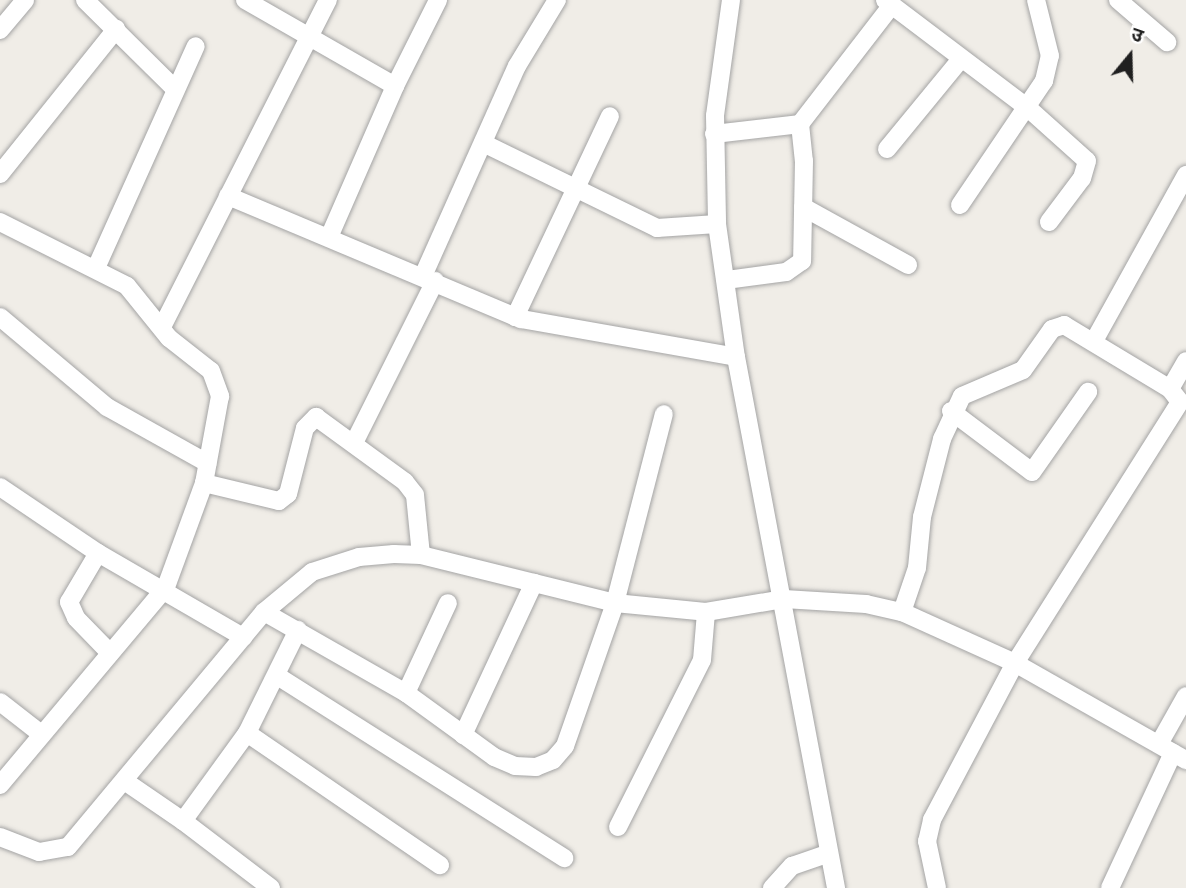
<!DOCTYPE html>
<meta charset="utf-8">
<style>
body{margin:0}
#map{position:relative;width:1186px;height:888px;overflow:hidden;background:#f0ede7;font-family:Overpass,"Noto Sans Devanagari",sans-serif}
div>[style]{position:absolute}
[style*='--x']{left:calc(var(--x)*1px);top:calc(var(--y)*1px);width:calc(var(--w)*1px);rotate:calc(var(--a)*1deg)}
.roads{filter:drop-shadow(0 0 2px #a4a4a4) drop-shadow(0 0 2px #a4a4a4)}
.street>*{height:18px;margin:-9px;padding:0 9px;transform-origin:9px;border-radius:9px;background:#fff}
span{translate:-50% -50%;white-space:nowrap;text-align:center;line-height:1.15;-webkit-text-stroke:6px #fff;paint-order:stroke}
.north{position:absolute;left:1095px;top:21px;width:70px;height:70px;-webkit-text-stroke:5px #fff;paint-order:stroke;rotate:19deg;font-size:19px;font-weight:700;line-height:28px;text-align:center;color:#202020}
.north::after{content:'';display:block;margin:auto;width:24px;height:32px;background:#202020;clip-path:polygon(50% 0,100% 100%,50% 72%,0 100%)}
</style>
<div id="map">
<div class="roads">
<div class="street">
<div style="--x:85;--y:0;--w:125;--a:44.7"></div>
<div style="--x:245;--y:0;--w:173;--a:29.8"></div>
<div style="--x:395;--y:86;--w:96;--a:-63.4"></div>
<div style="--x:731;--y:0;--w:117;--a:97.9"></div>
<div style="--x:715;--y:116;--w:108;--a:88.9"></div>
<div style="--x:717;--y:224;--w:134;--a:81.9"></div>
<div style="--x:736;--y:357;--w:540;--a:79.33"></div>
<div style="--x:885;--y:0;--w:179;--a:37.1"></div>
<div style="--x:1028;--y:108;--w:79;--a:41.9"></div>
<div style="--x:1087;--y:161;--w:18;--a:106"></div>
<div style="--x:1082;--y:178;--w:55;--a:126.9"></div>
<div style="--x:1118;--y:0;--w:65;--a:40.6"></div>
<div style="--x:0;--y:30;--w:39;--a:-50"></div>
<div style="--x:800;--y:124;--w:150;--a:-52.3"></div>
<div style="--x:714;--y:134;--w:87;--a:-6.6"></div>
<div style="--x:800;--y:124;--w:37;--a:84"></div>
<div style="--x:804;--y:161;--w:100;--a:91.1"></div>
<div style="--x:802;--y:261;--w:19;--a:145"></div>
<div style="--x:786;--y:272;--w:61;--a:172.4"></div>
<div style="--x:483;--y:143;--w:194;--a:26"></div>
<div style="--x:657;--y:228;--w:60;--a:-3.8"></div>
<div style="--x:887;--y:149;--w:115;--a:-50.6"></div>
<div style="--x:0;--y:174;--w:186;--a:-51.3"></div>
<div style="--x:228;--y:196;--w:318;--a:22.8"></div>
<div style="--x:521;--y:319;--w:218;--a:10"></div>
<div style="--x:960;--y:205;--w:150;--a:-55.9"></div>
<div style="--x:1044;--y:81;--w:26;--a:-77"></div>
<div style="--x:1050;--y:56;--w:58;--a:-104"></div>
<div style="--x:803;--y:207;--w:120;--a:28.9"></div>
<div style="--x:0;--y:222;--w:142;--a:26.7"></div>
<div style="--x:127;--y:286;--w:67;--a:51.1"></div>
<div style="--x:169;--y:338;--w:53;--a:38.2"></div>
<div style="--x:211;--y:371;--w:27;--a:70"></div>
<div style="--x:220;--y:396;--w:88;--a:100.4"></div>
<div style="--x:204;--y:483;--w:77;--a:13.5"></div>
<div style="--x:279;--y:501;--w:11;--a:-38"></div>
<div style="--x:288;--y:494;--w:68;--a:-75.6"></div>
<div style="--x:305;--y:428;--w:16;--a:-45"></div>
<div style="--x:316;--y:417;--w:110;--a:36.1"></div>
<div style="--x:405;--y:482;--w:16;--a:52"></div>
<div style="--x:415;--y:495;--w:60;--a:84.3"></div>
<div style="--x:330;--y:235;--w:163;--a:-66.4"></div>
<div style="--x:96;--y:268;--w:243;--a:-65.8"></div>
<div style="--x:423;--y:276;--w:230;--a:-65.9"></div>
<div style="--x:517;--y:66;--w:77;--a:-58.8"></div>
<div style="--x:0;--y:317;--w:140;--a:40.1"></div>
<div style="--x:107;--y:407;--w:115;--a:29.2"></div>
<div style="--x:515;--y:317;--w:222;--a:-64.7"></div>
<div style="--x:162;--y:327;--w:367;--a:-63.1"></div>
<div style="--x:1094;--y:341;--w:190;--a:-61"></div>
<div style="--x:1170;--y:389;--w:32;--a:-60"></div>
<div style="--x:951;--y:411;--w:101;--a:37"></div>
<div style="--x:1032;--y:472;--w:98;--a:-55"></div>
<div style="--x:355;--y:441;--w:179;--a:-63.4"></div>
<div style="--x:0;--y:487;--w:118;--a:34"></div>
<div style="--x:98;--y:553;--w:168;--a:30.1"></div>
<div style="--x:98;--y:553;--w:57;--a:120.6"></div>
<div style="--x:69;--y:602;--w:17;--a:66"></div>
<div style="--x:76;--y:618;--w:49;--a:45.8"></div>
<div style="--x:264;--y:612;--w:163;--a:29.7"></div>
<div style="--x:406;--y:693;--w:109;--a:36"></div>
<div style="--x:494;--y:757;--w:23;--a:23"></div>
<div style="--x:515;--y:766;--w:21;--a:3"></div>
<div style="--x:536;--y:767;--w:18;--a:-22"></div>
<div style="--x:553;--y:760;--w:18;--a:-49"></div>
<div style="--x:565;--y:746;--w:151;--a:-70.7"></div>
<div style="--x:615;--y:603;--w:195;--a:-75.5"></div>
<div style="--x:902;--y:612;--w:46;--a:-71.2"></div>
<div style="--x:917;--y:568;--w:51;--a:-84.4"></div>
<div style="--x:922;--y:517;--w:81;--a:-75.6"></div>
<div style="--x:942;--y:439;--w:47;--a:-65.1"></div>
<div style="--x:962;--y:396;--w:66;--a:-23.1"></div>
<div style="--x:1023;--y:370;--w:50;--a:-54.7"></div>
<div style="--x:1052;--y:329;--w:13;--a:-18"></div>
<div style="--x:1064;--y:325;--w:124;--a:31.1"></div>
<div style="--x:1170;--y:389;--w:16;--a:52"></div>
<div style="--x:1180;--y:402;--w:309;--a:122.3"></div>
<div style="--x:1015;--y:663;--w:178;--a:117.9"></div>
<div style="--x:932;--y:820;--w:22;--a:103"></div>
<div style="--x:927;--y:841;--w:48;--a:78"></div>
<div style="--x:279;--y:677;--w:338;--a:32.4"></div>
<div style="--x:406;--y:693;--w:99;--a:-65"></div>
<div style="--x:0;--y:702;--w:51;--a:37.8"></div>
<div style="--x:247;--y:733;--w:234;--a:34.4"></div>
<div style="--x:463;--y:735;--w:168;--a:-65"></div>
<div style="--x:1159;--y:744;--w:55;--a:-60.6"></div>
<div style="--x:126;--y:782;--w:69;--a:34.4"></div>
<div style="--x:0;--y:785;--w:258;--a:-50"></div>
<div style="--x:166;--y:587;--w:111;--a:-69.9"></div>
<div style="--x:618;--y:827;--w:187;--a:-63.3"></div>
<div style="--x:702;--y:660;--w:48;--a:-85.2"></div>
<div style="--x:0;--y:837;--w:42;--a:21"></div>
<div style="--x:39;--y:852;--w:29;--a:-10"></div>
<div style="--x:68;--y:847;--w:306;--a:-50.2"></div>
<div style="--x:264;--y:612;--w:62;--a:-39.8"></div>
<div style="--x:312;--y:572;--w:49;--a:-17.7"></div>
<div style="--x:359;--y:557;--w:35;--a:-5"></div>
<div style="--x:394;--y:554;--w:27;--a:2"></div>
<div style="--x:421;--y:555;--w:200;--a:13.9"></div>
<div style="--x:615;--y:603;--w:91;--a:5.6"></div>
<div style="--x:706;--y:612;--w:79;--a:-9.5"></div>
<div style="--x:784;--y:599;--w:82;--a:3.5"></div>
<div style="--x:866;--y:604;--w:37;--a:13"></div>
<div style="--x:902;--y:612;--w:124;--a:24.3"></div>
<div style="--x:1015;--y:663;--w:197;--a:29.6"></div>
<div style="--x:271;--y:888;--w:111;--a:-142.7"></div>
<div style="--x:183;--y:821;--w:109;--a:-54"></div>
<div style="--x:247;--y:733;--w:115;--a:-63.7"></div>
<div style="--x:772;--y:888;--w:30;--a:-48"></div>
<div style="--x:792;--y:866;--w:39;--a:-19"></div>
<div style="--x:1110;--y:888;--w:149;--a:-65"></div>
</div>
</div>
<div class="north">उ</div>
</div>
